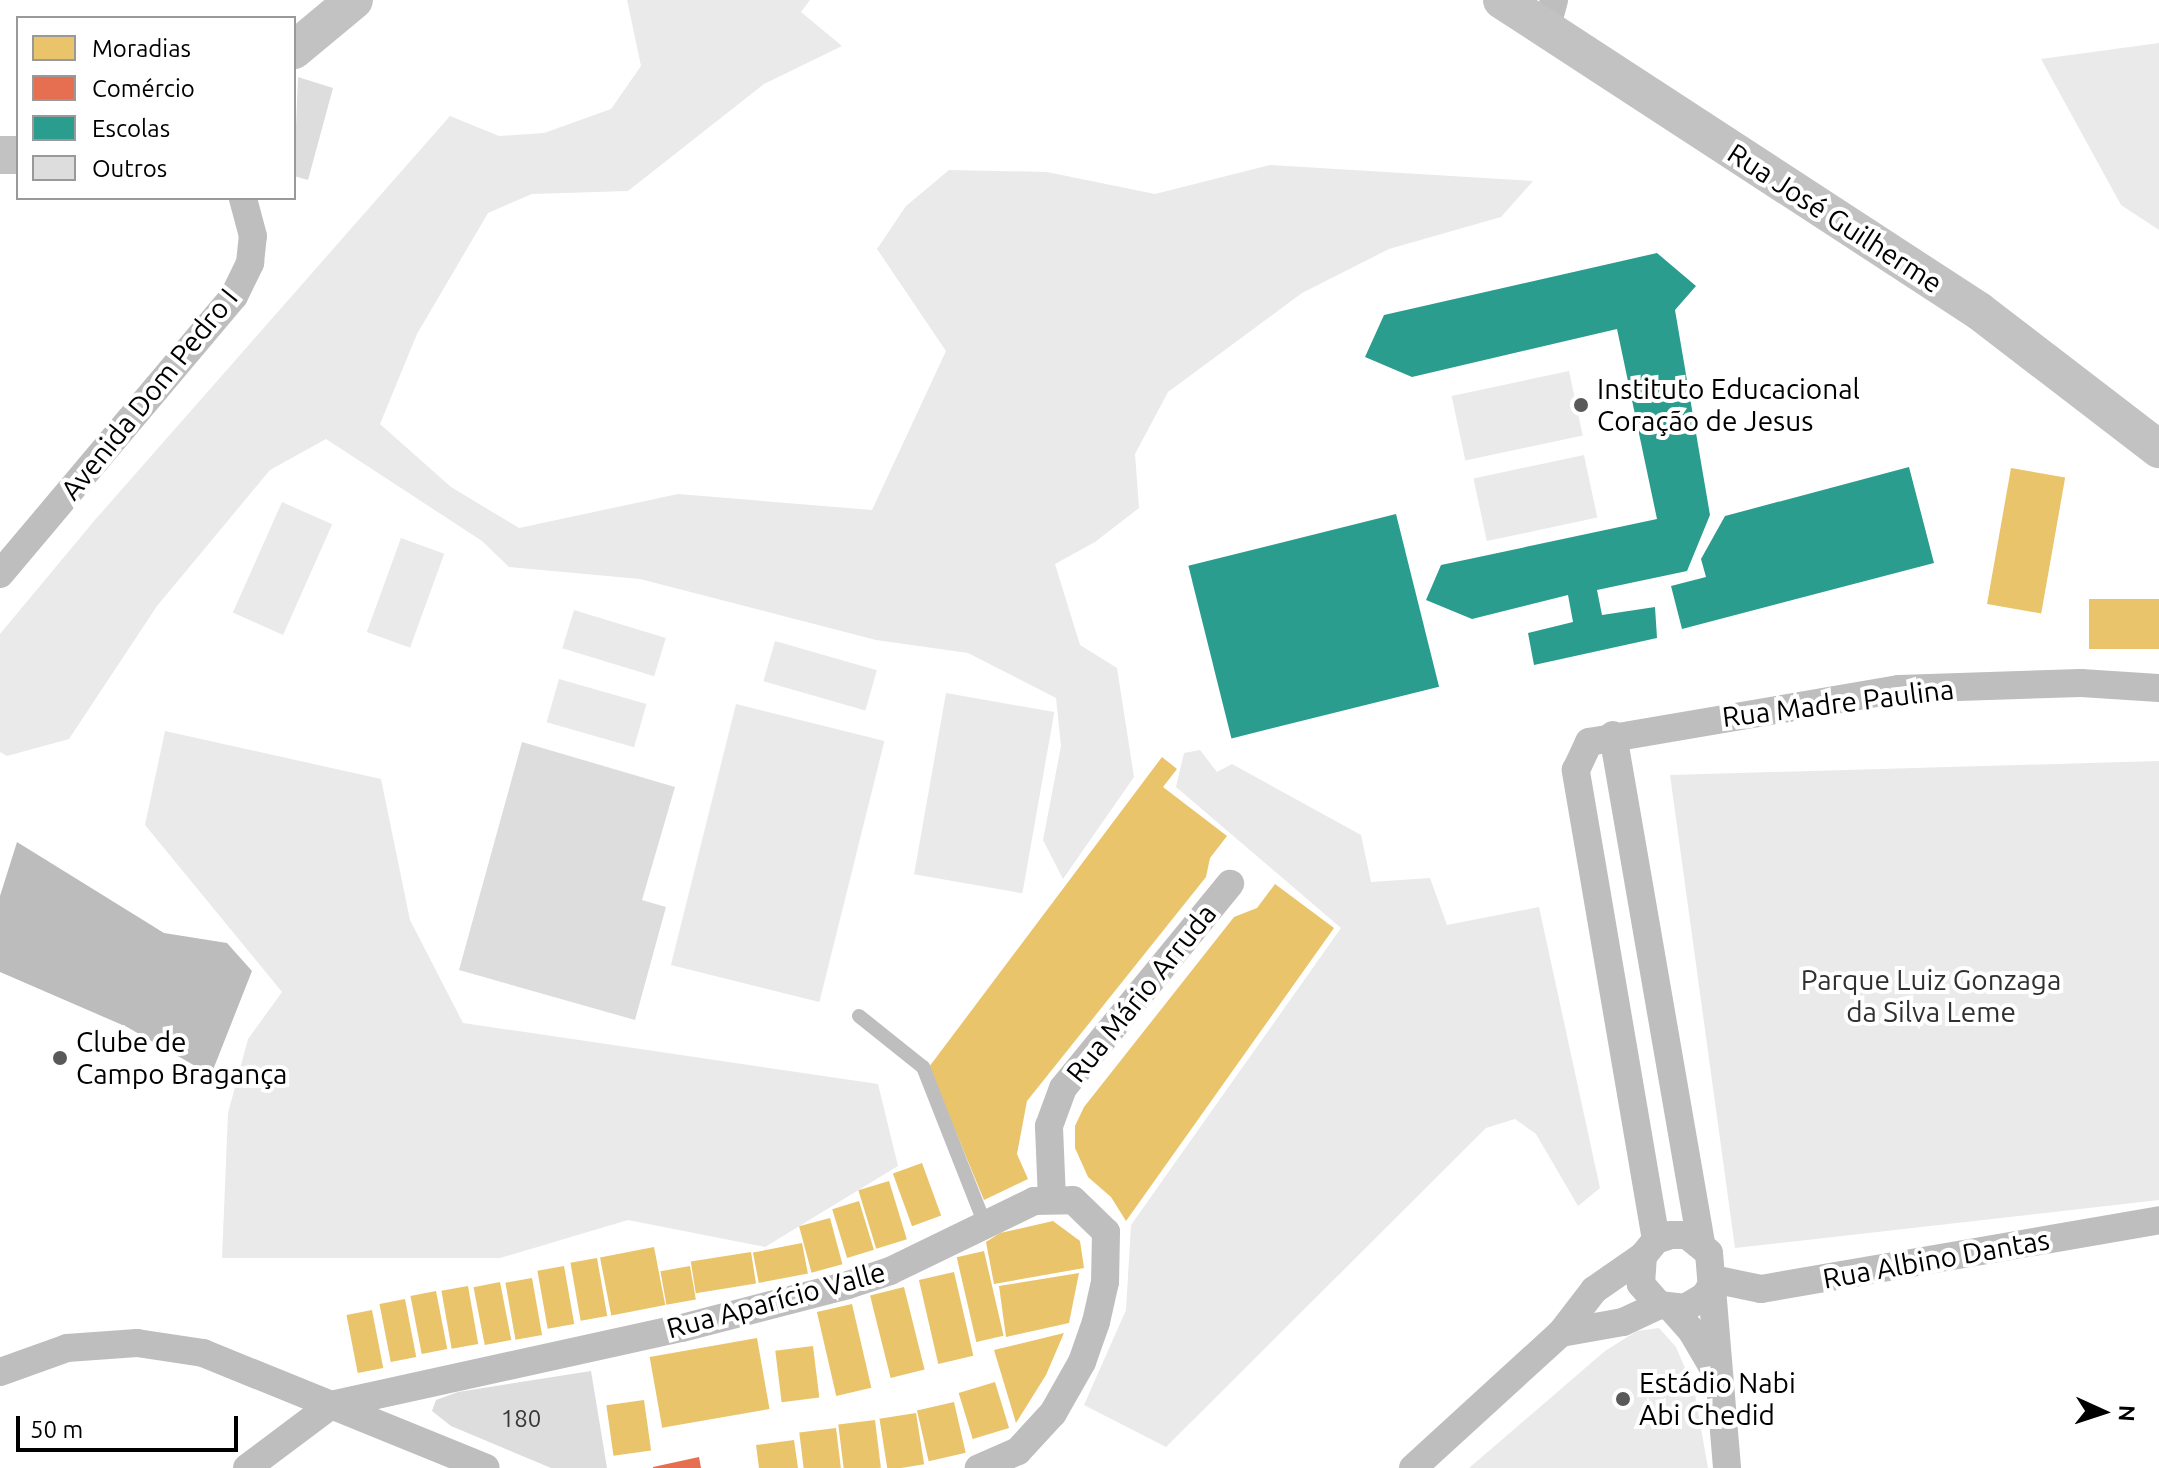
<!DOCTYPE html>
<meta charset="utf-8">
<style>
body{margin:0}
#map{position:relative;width:2159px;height:1468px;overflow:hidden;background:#fff;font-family:Ubuntu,sans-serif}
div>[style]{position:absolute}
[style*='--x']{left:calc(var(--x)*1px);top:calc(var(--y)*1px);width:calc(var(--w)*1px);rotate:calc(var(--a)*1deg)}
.green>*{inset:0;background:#eaeaea;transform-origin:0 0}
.water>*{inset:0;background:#bcbcbc}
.homes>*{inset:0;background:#e9c46a;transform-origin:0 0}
.shops>*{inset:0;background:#e76f51}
.schools>*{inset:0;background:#2a9d8f;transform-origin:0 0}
.building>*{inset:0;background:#ddd}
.lane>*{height:14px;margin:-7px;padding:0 7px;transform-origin:7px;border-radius:7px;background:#bebebe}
.street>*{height:28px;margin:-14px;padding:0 14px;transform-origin:14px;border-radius:14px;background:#bebebe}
.secondary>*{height:38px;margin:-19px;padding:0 19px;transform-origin:19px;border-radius:19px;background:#c2c2c2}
.dots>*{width:22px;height:22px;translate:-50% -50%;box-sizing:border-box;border:4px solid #fff;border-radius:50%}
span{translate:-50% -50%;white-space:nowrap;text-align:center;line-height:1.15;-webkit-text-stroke:8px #fff;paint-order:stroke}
.number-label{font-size:24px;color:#373737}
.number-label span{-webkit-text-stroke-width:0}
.street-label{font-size:28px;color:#000}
.poi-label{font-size:28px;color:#000}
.left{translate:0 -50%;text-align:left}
.park-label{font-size:28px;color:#303030}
.legend{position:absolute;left:16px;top:16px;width:280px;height:184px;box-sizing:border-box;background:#fff;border:2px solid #999;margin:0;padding:10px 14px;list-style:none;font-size:24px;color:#000}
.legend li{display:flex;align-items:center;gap:16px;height:40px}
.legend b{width:40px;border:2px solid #999}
.north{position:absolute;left:2063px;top:1372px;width:80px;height:80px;-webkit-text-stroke:6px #fff;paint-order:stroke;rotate:93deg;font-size:22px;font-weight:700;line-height:32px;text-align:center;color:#000}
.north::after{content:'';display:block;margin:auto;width:28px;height:36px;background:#000;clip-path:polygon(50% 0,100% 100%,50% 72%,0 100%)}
.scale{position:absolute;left:16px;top:1416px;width:222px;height:36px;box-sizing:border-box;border:4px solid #000;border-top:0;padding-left:10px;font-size:24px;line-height:28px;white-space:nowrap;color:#000;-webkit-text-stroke:6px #fff;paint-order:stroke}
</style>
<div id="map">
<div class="green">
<div style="clip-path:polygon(627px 0,810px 0,801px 12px,842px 46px,764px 84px,628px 191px,532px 194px,488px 213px,417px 334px,380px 424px,451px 487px,519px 528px,678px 494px,872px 510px,946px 351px,877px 249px,906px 206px,949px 170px,1047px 172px,1155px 194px,1270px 165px,1533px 181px,1501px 217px,1389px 249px,1302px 293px,1168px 392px,1135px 454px,1139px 508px,1095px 542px,1055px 564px,1080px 645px,1117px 668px,1134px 777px,1063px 879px,1043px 840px,1061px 746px,1056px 698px,968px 653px,876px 640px,640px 579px,509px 567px,482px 541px,326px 439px,270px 470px,157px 606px,69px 739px,7px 756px,0 752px,0 634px,94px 521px,450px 116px,499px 136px,544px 133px,611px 109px,641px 66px)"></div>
<div style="clip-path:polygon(2159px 43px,2159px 230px,2121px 205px,2041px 59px)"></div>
<div style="left:1569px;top:371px;width:66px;height:120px;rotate:78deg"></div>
<div style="left:1584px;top:455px;width:64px;height:113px;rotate:78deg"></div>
<div style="left:282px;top:502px;width:55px;height:121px;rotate:24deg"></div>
<div style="left:401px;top:538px;width:46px;height:100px;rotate:20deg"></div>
<div style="left:574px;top:610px;width:96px;height:40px;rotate:17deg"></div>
<div style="left:775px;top:641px;width:106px;height:42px;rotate:16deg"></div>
<div style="left:559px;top:679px;width:91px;height:45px;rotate:16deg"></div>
<div style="left:946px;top:693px;width:110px;height:184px;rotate:10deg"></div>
<div style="left:736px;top:704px;width:153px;height:269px;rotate:14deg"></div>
<div style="clip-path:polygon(165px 731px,381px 779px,410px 920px,463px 1023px,878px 1084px,898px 1166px,765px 1247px,628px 1220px,500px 1258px,222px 1258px,228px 1113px,248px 1039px,282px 992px,145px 825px)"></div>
<div style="clip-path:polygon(1200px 750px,1217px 772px,1232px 764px,1361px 835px,1371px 882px,1430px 878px,1447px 925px,1539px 907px,1600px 1188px,1578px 1206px,1536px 1134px,1515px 1119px,1486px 1128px,1166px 1447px,1084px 1405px,1126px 1310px,1131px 1225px,1341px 928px,1176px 787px,1184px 753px)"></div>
<div style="clip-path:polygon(2159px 761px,2159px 1200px,1735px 1248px,1670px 775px)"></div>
<div style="clip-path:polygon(1659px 1328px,1676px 1347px,1694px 1389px,1708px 1468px,1469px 1468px,1605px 1351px,1637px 1331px)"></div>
</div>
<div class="water">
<div style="clip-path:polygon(17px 842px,164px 933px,227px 943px,252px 971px,211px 1075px,127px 1027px,0 972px,0 896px)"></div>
</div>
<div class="homes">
<div style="left:2011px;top:468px;width:55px;height:138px;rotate:10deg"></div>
<div style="left:2159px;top:599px;width:50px;height:70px;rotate:90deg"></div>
<div style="clip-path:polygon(1162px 757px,1177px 769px,1163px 787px,1227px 836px,1210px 858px,1206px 877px,1027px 1101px,1017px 1154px,1028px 1179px,984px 1200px,929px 1067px)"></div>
<div style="clip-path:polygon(1275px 884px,1334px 928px,1126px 1221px,1111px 1197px,1088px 1177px,1075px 1148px,1075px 1126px,1084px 1107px,1234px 917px,1257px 908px)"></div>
<div style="left:922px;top:1163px;width:56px;height:31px;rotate:70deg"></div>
<div style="left:889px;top:1181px;width:61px;height:32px;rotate:73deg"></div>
<div style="left:859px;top:1201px;width:51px;height:28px;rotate:73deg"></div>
<div style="left:830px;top:1218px;width:48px;height:32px;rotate:75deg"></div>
<div style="clip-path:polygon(1053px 1221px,1080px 1241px,1084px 1268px,994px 1284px,986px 1242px,1000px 1233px)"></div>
<div style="left:802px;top:1243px;width:31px;height:50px;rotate:79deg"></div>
<div style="left:654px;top:1247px;width:59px;height:55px;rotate:79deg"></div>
<div style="left:984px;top:1251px;width:87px;height:28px;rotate:77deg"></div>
<div style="left:751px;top:1252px;width:32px;height:61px;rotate:81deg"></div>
<div style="left:597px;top:1258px;width:59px;height:27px;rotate:80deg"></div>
<div style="left:564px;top:1266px;width:59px;height:27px;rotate:80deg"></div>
<div style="left:690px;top:1266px;width:34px;height:30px;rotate:80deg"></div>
<div style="left:954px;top:1272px;width:86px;height:36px;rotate:77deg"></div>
<div style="clip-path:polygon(1079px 1273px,1069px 1323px,1006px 1337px,999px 1286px)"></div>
<div style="left:532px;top:1278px;width:58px;height:27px;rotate:80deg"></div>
<div style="left:500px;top:1282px;width:59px;height:27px;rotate:79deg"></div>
<div style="left:468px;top:1286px;width:59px;height:27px;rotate:80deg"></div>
<div style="left:904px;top:1287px;width:85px;height:35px;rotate:76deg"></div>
<div style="left:436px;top:1291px;width:59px;height:26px;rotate:79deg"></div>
<div style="left:405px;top:1299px;width:59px;height:26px;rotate:79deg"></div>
<div style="left:852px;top:1304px;width:86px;height:36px;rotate:77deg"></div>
<div style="left:372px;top:1310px;width:59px;height:26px;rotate:79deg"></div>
<div style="clip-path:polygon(1064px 1333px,1046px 1375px,1016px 1423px,994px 1350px)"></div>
<div style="left:757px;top:1338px;width:72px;height:109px;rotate:80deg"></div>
<div style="left:813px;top:1346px;width:52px;height:38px;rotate:83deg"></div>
<div style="left:995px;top:1382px;width:48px;height:38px;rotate:73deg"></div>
<div style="left:644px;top:1400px;width:51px;height:38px;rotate:82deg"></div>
<div style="left:954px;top:1402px;width:52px;height:38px;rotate:77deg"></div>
<div style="left:916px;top:1413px;width:52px;height:37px;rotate:81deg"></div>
<div style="left:875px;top:1420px;width:48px;height:37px;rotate:83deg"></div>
<div style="left:836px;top:1428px;width:40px;height:37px;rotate:83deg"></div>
<div style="clip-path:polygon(794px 1440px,798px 1468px,759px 1468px,756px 1445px)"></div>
</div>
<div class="shops">
<div style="clip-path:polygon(699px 1457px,701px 1468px,653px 1468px,653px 1467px)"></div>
</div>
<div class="schools">
<div style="clip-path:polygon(1657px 253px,1696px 286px,1675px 310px,1710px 515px,1687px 571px,1597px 590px,1602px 615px,1655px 607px,1657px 638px,1534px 665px,1528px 633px,1573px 622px,1568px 595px,1472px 619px,1426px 600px,1441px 565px,1657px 519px,1617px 329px,1412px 377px,1365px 357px,1384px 315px)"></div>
<div style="clip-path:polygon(1909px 467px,1934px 563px,1682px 629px,1671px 586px,1706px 577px,1701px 559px,1725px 516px)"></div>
<div style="left:1396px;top:514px;width:178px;height:214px;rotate:76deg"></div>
</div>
<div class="building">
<div style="clip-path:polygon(298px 77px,333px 88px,308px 180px,294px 176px)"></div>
<div style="clip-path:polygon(522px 742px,675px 787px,642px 900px,666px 907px,635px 1020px,459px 970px)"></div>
<div style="clip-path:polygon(591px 1371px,607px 1468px,551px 1468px,451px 1426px,432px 1411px,436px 1400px,458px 1392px)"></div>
</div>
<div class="lane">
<div style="--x:859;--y:1016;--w:82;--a:38.6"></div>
<div style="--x:923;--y:1067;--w:167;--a:68.5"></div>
</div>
<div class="street">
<div style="--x:1546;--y:30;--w:31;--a:-75"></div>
<div style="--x:0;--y:574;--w:363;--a:-49.9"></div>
<div style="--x:234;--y:296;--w:37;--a:-64"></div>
<div style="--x:250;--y:263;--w:27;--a:-84"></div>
<div style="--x:253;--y:236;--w:39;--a:-105"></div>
<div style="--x:1613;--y:735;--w:516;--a:80.17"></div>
<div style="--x:1052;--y:1199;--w:73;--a:-92.4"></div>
<div style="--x:1049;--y:1126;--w:40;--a:-69.8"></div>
<div style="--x:1063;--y:1088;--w:264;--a:-50.7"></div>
<div style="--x:1656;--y:1240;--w:477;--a:-99.7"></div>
<div style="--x:1576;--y:770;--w:31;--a:-65"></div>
<div style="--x:1589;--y:742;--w:314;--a:-9.7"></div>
<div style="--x:1899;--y:689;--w:182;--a:-1.9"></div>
<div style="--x:2081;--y:683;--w:78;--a:3.7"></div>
<div style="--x:1713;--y:1279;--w:49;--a:11.8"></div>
<div style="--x:1761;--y:1289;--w:404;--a:-9.8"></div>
<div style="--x:1711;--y:1286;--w:12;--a:121"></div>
<div style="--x:1705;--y:1296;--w:23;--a:149"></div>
<div style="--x:1685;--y:1308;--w:26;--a:-173"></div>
<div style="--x:1659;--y:1305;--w:28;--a:-131"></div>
<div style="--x:1641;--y:1284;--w:28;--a:-86"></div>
<div style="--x:1643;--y:1256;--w:21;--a:-51"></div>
<div style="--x:1656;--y:1240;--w:16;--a:-18"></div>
<div style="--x:1671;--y:1235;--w:16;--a:0"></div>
<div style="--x:1687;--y:1235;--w:28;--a:39"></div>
<div style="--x:1709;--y:1253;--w:216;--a:85.2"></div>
<div style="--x:1672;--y:1309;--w:28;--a:48"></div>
<div style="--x:1691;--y:1330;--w:45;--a:59.5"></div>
<div style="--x:1561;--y:1333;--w:63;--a:-10.1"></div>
<div style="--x:1623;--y:1322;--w:40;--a:-25"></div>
<div style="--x:0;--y:1372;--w:71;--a:-19.7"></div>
<div style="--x:67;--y:1348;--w:70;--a:-4.1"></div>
<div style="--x:137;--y:1343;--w:67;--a:8.6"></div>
<div style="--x:203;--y:1353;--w:305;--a:22.1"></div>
<div style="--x:247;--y:1468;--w:105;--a:-36.9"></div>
<div style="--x:331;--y:1405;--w:359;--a:-12.4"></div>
<div style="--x:682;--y:1328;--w:171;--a:-14.5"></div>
<div style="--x:848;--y:1285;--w:44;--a:-18.4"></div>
<div style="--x:890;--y:1271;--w:160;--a:-25.9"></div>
<div style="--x:1034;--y:1201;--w:39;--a:-1"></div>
<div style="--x:1073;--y:1200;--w:46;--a:44.1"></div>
<div style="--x:1106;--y:1232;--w:50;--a:91.1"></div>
<div style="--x:1105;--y:1282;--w:41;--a:102.7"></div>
<div style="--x:1096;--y:1322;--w:42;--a:109.3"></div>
<div style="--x:1082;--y:1362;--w:59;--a:119.6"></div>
<div style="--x:1053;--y:1413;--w:52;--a:132.6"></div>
<div style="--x:1018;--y:1451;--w:43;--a:156.4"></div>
<div style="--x:1413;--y:1468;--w:200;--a:-42.4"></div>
<div style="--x:1561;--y:1333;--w:54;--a:-52.5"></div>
<div style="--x:1594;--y:1290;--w:60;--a:-34.8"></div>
</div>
<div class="secondary">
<div style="--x:1502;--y:0;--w:569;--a:33.1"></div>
<div style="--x:1979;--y:311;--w:227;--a:37.5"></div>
<div style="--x:294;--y:50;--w:78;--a:-39.8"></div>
<div style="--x:0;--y:155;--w:18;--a:0"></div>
</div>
<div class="dots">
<div style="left:1581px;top:405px;background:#595959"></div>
<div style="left:60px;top:1058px;background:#595959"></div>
<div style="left:1623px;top:1399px;background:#595959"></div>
</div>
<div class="number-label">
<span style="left:521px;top:1419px">180</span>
</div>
<div class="street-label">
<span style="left:1835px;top:218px;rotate:33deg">Rua José Guilherme</span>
<span style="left:149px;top:394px;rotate:-51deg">Avenida Dom Pedro I</span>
<span style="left:1838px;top:703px;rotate:-7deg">Rua Madre Paulina</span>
<span style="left:1141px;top:993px;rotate:-51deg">Rua Mário Arruda</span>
<span style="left:1936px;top:1259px;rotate:-10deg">Rua Albino Dantas</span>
<span style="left:776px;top:1300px;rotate:-15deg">Rua Aparício Valle</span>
</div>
<div class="poi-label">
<span class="left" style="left:1597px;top:405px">Instituto Educacional<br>Coração de Jesus</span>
<span class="left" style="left:76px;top:1058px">Clube de<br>Campo Bragança</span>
<span class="left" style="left:1639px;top:1399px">Estádio Nabi<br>Abi Chedid</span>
</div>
<div class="park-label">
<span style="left:1931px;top:996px">Parque Luiz Gonzaga<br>da Silva Leme</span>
</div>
<ul class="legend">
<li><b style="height:22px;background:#e9c46a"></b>Moradias</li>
<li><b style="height:22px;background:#e76f51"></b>Comércio</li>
<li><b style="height:22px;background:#2a9d8f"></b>Escolas</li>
<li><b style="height:22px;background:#ddd"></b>Outros</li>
</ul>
<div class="north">N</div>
<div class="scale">50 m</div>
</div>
